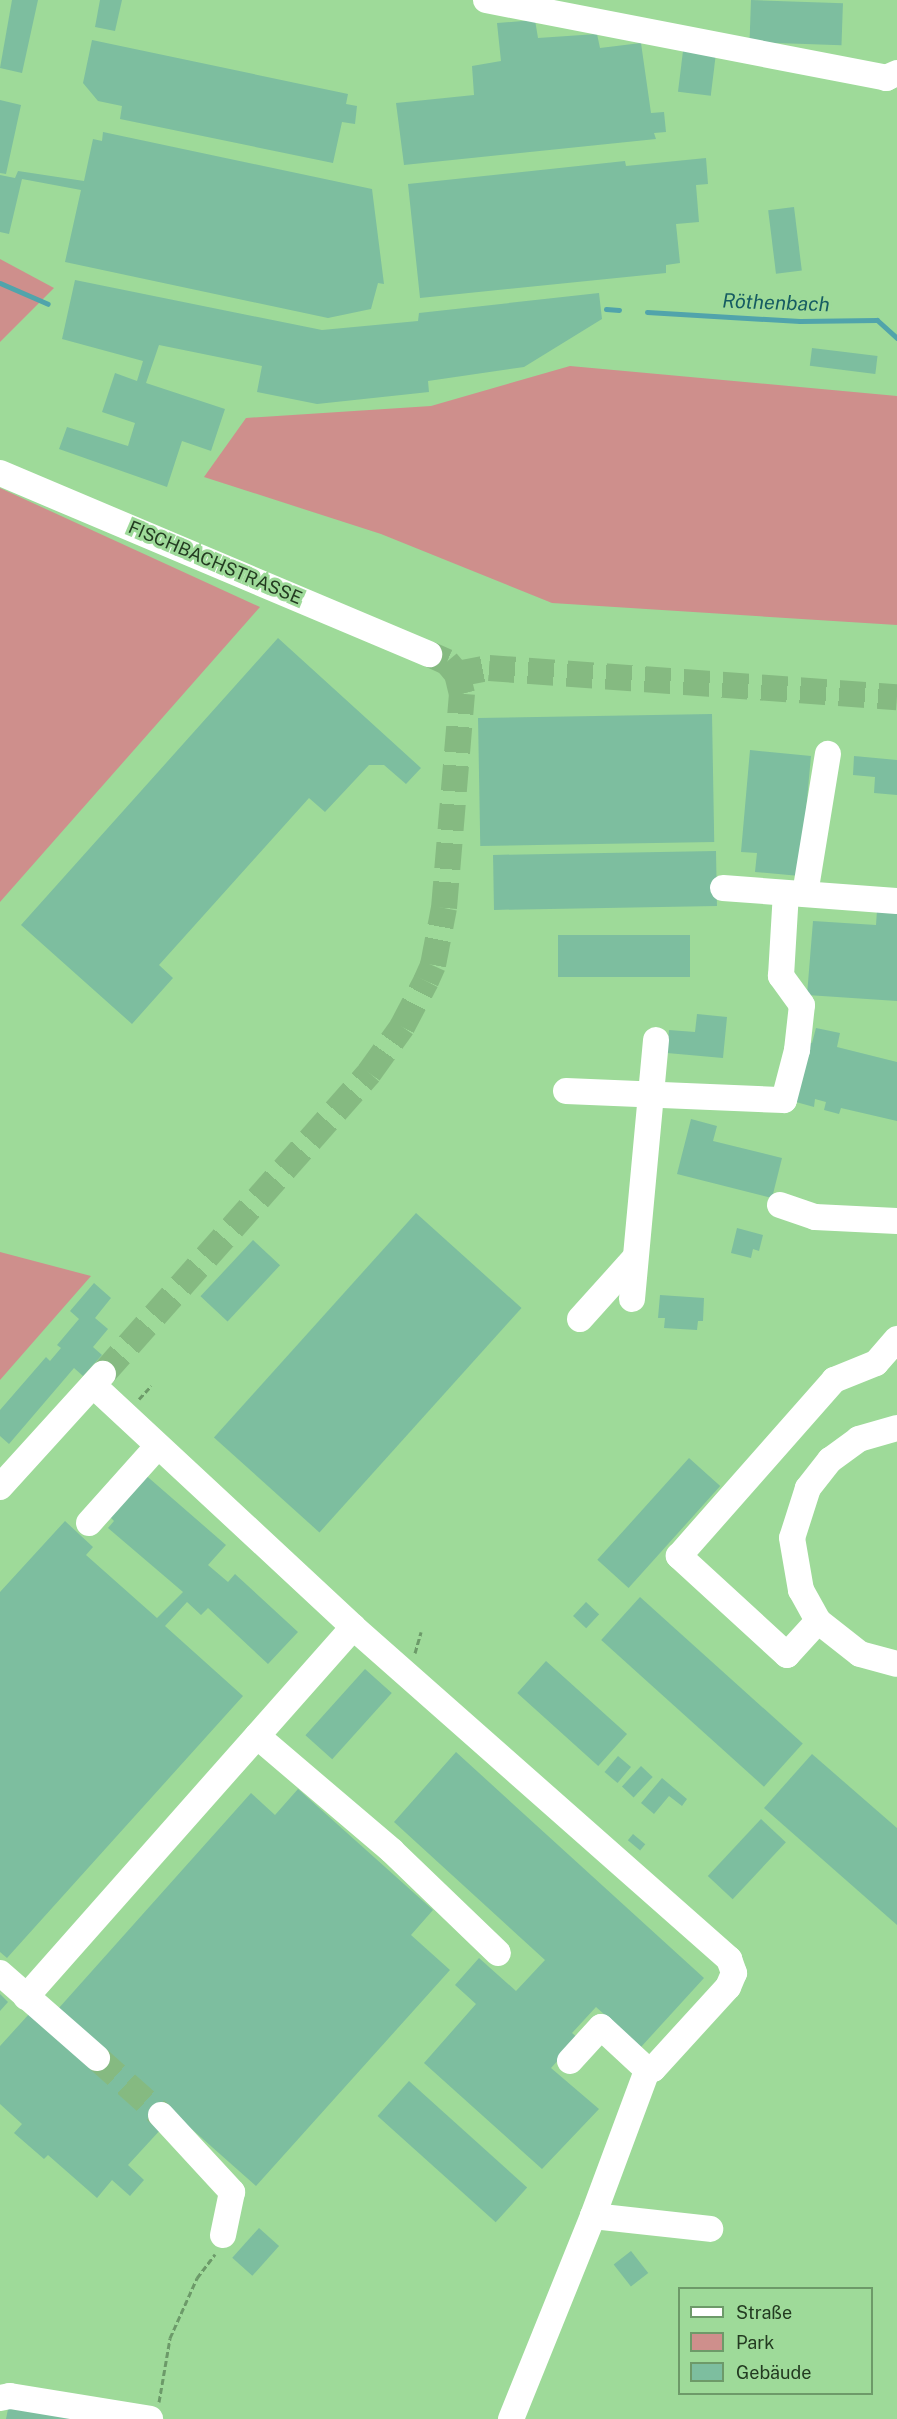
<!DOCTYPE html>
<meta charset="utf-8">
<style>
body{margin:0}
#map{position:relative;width:897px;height:2419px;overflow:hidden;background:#9eda99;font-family:"Public Sans",sans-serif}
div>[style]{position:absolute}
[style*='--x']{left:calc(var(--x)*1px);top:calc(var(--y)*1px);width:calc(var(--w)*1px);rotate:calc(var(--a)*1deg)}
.green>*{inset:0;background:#ce8f8c}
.stream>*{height:5px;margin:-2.5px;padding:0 2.5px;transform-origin:2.5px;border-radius:2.5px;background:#51a4ab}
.building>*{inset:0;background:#7dbe9f;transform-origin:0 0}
.minor-tunnel>*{height:26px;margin-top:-13px;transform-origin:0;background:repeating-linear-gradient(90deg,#85ba81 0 26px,transparent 0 39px)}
.path>*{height:3px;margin-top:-1.5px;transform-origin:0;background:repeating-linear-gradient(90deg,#6c9a69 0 6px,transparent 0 9px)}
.minor>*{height:26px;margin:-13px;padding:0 13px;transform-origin:13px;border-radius:13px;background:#fff}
span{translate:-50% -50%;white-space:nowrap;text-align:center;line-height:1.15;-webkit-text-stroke:6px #9eda99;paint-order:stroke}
.street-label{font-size:18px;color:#233b21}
.water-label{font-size:20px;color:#165c62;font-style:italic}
.legend{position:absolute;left:678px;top:2287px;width:195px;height:108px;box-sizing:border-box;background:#9eda99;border:2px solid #6d9a69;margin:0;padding:8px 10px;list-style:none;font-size:18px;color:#233b21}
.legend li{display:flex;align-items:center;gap:12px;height:30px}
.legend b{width:30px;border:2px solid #6d9a69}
</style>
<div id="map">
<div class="green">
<div style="clip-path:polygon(0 259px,54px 288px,0 342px)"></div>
<div style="clip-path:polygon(570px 366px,897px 396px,897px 625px,552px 603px,381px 534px,204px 477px,246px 418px,431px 406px)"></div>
<div style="clip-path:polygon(0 488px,260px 607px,0 902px)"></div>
<div style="clip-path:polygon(0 1252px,91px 1276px,0 1380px)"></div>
</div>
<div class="stream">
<div style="--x:0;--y:283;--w:52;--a:23.6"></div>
<div style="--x:606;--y:309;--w:13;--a:4"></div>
<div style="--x:647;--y:312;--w:153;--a:3.4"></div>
<div style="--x:800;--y:321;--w:77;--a:-0.7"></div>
<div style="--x:877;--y:320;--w:27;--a:42"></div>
</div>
<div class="building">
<div style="clip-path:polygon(12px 0,38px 0,22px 73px,0 68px)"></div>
<div style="clip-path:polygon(100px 0,122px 0,115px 31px,95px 27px)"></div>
<div style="left:751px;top:0;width:92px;height:42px;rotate:2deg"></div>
<div style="clip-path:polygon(535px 20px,538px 38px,597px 34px,600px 48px,641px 43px,651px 113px,664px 112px,666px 132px,654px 133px,656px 139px,404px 165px,396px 103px,474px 95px,472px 66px,501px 61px,497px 23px)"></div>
<div style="clip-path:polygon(92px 40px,348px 94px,346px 104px,357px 106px,355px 124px,342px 122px,333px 163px,120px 119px,122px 106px,98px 101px,83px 83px)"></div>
<div style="left:683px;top:51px;width:33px;height:41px;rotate:7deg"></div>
<div style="clip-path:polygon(0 100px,21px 105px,6px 174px,0 173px)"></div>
<div style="clip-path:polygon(103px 132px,372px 189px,384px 284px,378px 283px,371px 309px,328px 318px,65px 262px,81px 190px,22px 179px,9px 234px,0 232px,0 175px,15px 178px,18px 171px,84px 181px,93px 139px,102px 141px)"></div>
<div style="clip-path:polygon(706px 158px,708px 184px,696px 185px,699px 222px,676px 224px,680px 263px,666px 265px,666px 273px,420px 298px,408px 184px,625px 161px,626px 166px)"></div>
<div style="left:794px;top:207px;width:64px;height:26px;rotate:83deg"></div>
<div style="clip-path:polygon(75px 280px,322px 330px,418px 321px,419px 313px,599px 293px,602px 319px,524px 367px,428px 381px,429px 392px,317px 404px,257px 392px,262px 366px,159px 345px,146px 383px,225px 409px,211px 451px,182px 441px,167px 487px,59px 449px,67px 427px,128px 446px,135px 423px,102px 412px,115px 373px,137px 381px,143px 361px,62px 339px)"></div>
<div style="left:812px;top:348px;width:66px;height:18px;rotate:7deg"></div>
<div style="clip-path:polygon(278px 638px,421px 768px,406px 784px,384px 765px,369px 765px,325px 812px,309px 798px,159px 965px,173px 978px,132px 1024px,21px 925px)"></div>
<div style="left:712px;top:714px;width:128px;height:234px;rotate:89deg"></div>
<div style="clip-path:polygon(750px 750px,811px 756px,800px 876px,755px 872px,757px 853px,741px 852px)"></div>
<div style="clip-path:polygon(854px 756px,897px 760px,897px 795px,874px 793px,875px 777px,853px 775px)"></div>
<div style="left:716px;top:851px;width:55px;height:223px;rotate:89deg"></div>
<div style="clip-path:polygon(877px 910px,897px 911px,897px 1001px,807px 995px,813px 921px,876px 925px)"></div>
<div style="left:690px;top:935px;width:42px;height:132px;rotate:90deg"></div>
<div style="clip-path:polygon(697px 1014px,727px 1017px,723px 1058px,667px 1053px,669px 1030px,695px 1032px)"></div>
<div style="clip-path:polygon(816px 1028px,840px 1033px,837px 1047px,897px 1062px,897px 1121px,841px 1108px,839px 1114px,824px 1110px,826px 1102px,815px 1099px,814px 1107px,796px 1102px,807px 1041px,812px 1043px)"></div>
<div style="clip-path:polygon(691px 1119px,717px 1126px,713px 1141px,782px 1158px,772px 1198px,677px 1174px)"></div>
<div style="left:416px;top:1213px;width:142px;height:302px;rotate:42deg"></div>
<div style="clip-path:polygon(737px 1228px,763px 1235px,759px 1251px,753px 1249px,751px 1258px,731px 1253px)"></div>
<div style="left:253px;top:1240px;width:37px;height:77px;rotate:43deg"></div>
<div style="clip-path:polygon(94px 1283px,111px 1298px,95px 1318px,108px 1329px,93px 1347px,102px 1355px,83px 1376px,74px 1368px,9px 1444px,0 1436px,0 1410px,46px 1357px,50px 1361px,61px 1348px,57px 1345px,79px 1319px,70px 1311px)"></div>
<div style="clip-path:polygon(660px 1295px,704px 1298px,703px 1321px,698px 1321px,697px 1330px,664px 1328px,665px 1318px,658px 1318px)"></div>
<div style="left:689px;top:1458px;width:42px;height:137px;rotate:42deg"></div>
<div style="clip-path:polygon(142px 1472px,226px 1545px,208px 1565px,228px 1582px,235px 1574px,298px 1632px,268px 1664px,208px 1608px,201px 1615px,187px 1602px,165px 1626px,243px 1696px,7px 1958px,0 1952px,0 1592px,65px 1521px,93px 1547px,86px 1555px,157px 1618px,183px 1592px,108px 1528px,114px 1521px,106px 1513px)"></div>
<div style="left:640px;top:1597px;width:219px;height:58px;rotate:42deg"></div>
<div style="left:586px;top:1602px;width:18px;height:19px;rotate:43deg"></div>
<div style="left:546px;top:1661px;width:109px;height:43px;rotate:42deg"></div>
<div style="left:365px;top:1669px;width:36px;height:89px;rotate:42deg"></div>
<div style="clip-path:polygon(456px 1752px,704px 1978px,641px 2047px,596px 2007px,572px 2033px,578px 2038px,551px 2068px,599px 2109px,542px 2169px,424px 2063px,476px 2004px,455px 1985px,479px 1958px,516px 1991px,545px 1960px,394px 1822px)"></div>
<div style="clip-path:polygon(812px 1754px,897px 1828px,897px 1925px,764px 1808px)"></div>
<div style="left:618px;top:1756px;width:17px;height:21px;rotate:40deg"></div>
<div style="left:641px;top:1766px;width:16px;height:28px;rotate:43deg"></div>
<div style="clip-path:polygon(662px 1778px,687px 1799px,682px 1806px,669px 1796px,654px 1814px,641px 1803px)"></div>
<div style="clip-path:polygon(298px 1789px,433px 1910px,411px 1935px,450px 1970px,256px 2186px,168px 2108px,162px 2128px,128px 2165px,144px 2180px,130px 2196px,112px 2180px,97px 2198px,48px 2155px,44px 2159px,14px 2133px,22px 2124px,0 2104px,0 2046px,30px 2013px,58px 2009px,251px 1793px,275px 1815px)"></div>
<div style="left:761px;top:1819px;width:34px;height:78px;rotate:43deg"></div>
<div style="left:633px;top:1834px;width:16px;height:8px;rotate:40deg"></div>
<div style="clip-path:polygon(0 1994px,8px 2002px,0 2011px)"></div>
<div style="left:409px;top:2081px;width:159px;height:47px;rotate:42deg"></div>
<div style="left:259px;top:2228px;width:27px;height:40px;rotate:42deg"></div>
<div style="left:631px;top:2251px;width:28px;height:22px;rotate:52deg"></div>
<div style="clip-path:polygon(9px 2404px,94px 2419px,6px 2419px)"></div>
</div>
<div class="minor-tunnel">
<div style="--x:457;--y:674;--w:33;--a:-11"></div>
<div style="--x:489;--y:668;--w:409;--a:4.1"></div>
<div style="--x:103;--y:1374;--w:402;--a:-48.5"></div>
<div style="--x:369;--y:1073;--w:57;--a:-54.3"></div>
<div style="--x:402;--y:1027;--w:52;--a:-62.4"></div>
<div style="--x:426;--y:981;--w:17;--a:-66"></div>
<div style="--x:433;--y:965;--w:58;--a:-79.1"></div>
<div style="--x:444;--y:908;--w:215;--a:-85.2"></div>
<div style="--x:462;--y:694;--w:21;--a:-104"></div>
<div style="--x:457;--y:674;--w:16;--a:-130"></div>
<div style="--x:447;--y:662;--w:20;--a:-156"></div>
<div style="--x:97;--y:2058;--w:86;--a:41.7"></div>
</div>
<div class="path">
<div style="--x:139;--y:1399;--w:18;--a:-47"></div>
<div style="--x:415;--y:1653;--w:22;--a:-74"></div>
<div style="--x:159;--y:2402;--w:65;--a:-80.2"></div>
<div style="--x:170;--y:2338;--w:66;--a:-65.8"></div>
<div style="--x:197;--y:2278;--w:30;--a:-53"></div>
</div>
<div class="minor">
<div style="--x:486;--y:0;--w:408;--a:11"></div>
<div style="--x:886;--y:78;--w:12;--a:-24"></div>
<div style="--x:0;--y:473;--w:466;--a:22.9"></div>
<div style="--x:723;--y:888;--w:174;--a:4.3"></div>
<div style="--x:805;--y:894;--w:142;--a:-80.7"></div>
<div style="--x:566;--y:1091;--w:218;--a:2.4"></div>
<div style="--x:784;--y:1100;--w:52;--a:-75.4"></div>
<div style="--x:797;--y:1050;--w:45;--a:-83.7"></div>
<div style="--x:802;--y:1005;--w:36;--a:-126"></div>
<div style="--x:781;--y:976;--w:83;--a:-86.6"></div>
<div style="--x:780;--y:1205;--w:37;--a:19"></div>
<div style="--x:815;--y:1217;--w:82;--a:2.8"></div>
<div style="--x:632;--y:1299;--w:260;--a:-84.7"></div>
<div style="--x:580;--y:1319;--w:82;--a:-48"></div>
<div style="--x:93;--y:1385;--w:355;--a:42.9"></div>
<div style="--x:353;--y:1627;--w:502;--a:41.44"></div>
<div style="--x:729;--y:1959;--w:15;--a:70"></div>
<div style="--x:734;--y:1973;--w:15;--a:113"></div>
<div style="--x:728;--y:1987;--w:111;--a:132.4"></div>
<div style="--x:653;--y:2069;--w:10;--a:-163"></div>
<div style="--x:643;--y:2066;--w:57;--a:-137.1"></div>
<div style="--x:601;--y:2027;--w:46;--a:132.4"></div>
<div style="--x:897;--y:1428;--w:40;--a:164"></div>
<div style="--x:859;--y:1439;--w:36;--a:144"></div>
<div style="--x:830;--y:1460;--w:36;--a:128"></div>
<div style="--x:808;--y:1488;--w:52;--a:107.7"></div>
<div style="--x:792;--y:1538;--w:53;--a:80.2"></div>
<div style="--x:801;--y:1590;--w:35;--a:61"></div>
<div style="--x:818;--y:1621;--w:53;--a:38.2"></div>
<div style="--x:860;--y:1654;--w:38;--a:15"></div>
<div style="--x:0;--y:1487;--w:153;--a:-47.7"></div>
<div style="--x:89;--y:1523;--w:102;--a:-48.2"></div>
<div style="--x:818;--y:1621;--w:46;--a:132.4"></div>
<div style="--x:787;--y:1655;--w:147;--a:-137.5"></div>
<div style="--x:679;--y:1556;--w:235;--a:-48.6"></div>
<div style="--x:834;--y:1380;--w:45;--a:-22"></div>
<div style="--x:876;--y:1363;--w:32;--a:-49"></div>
<div style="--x:257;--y:1736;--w:177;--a:40.4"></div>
<div style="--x:392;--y:1851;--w:147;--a:43.9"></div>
<div style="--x:0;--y:1973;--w:129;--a:41.2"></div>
<div style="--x:26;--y:1997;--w:494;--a:-48.5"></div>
<div style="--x:648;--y:2068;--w:158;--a:110.4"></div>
<div style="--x:593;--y:2216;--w:118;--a:6.3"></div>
<div style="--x:161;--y:2115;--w:105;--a:47.3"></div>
<div style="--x:232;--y:2192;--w:44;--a:101.8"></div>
<div style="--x:0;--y:2398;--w:10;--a:-11"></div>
<div style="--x:10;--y:2396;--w:142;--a:9.3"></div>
<div style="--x:511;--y:2419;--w:219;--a:-68"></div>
</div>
<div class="street-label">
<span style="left:215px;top:563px;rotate:23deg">FISCHBACHSTRASSE</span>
</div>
<div class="water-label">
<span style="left:776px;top:303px;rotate:2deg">Röthenbach</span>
</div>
<ul class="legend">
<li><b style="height:8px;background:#fff"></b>Straße</li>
<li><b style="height:16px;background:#ce8f8c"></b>Park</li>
<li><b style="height:16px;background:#7dbe9f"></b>Gebäude</li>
</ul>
</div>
